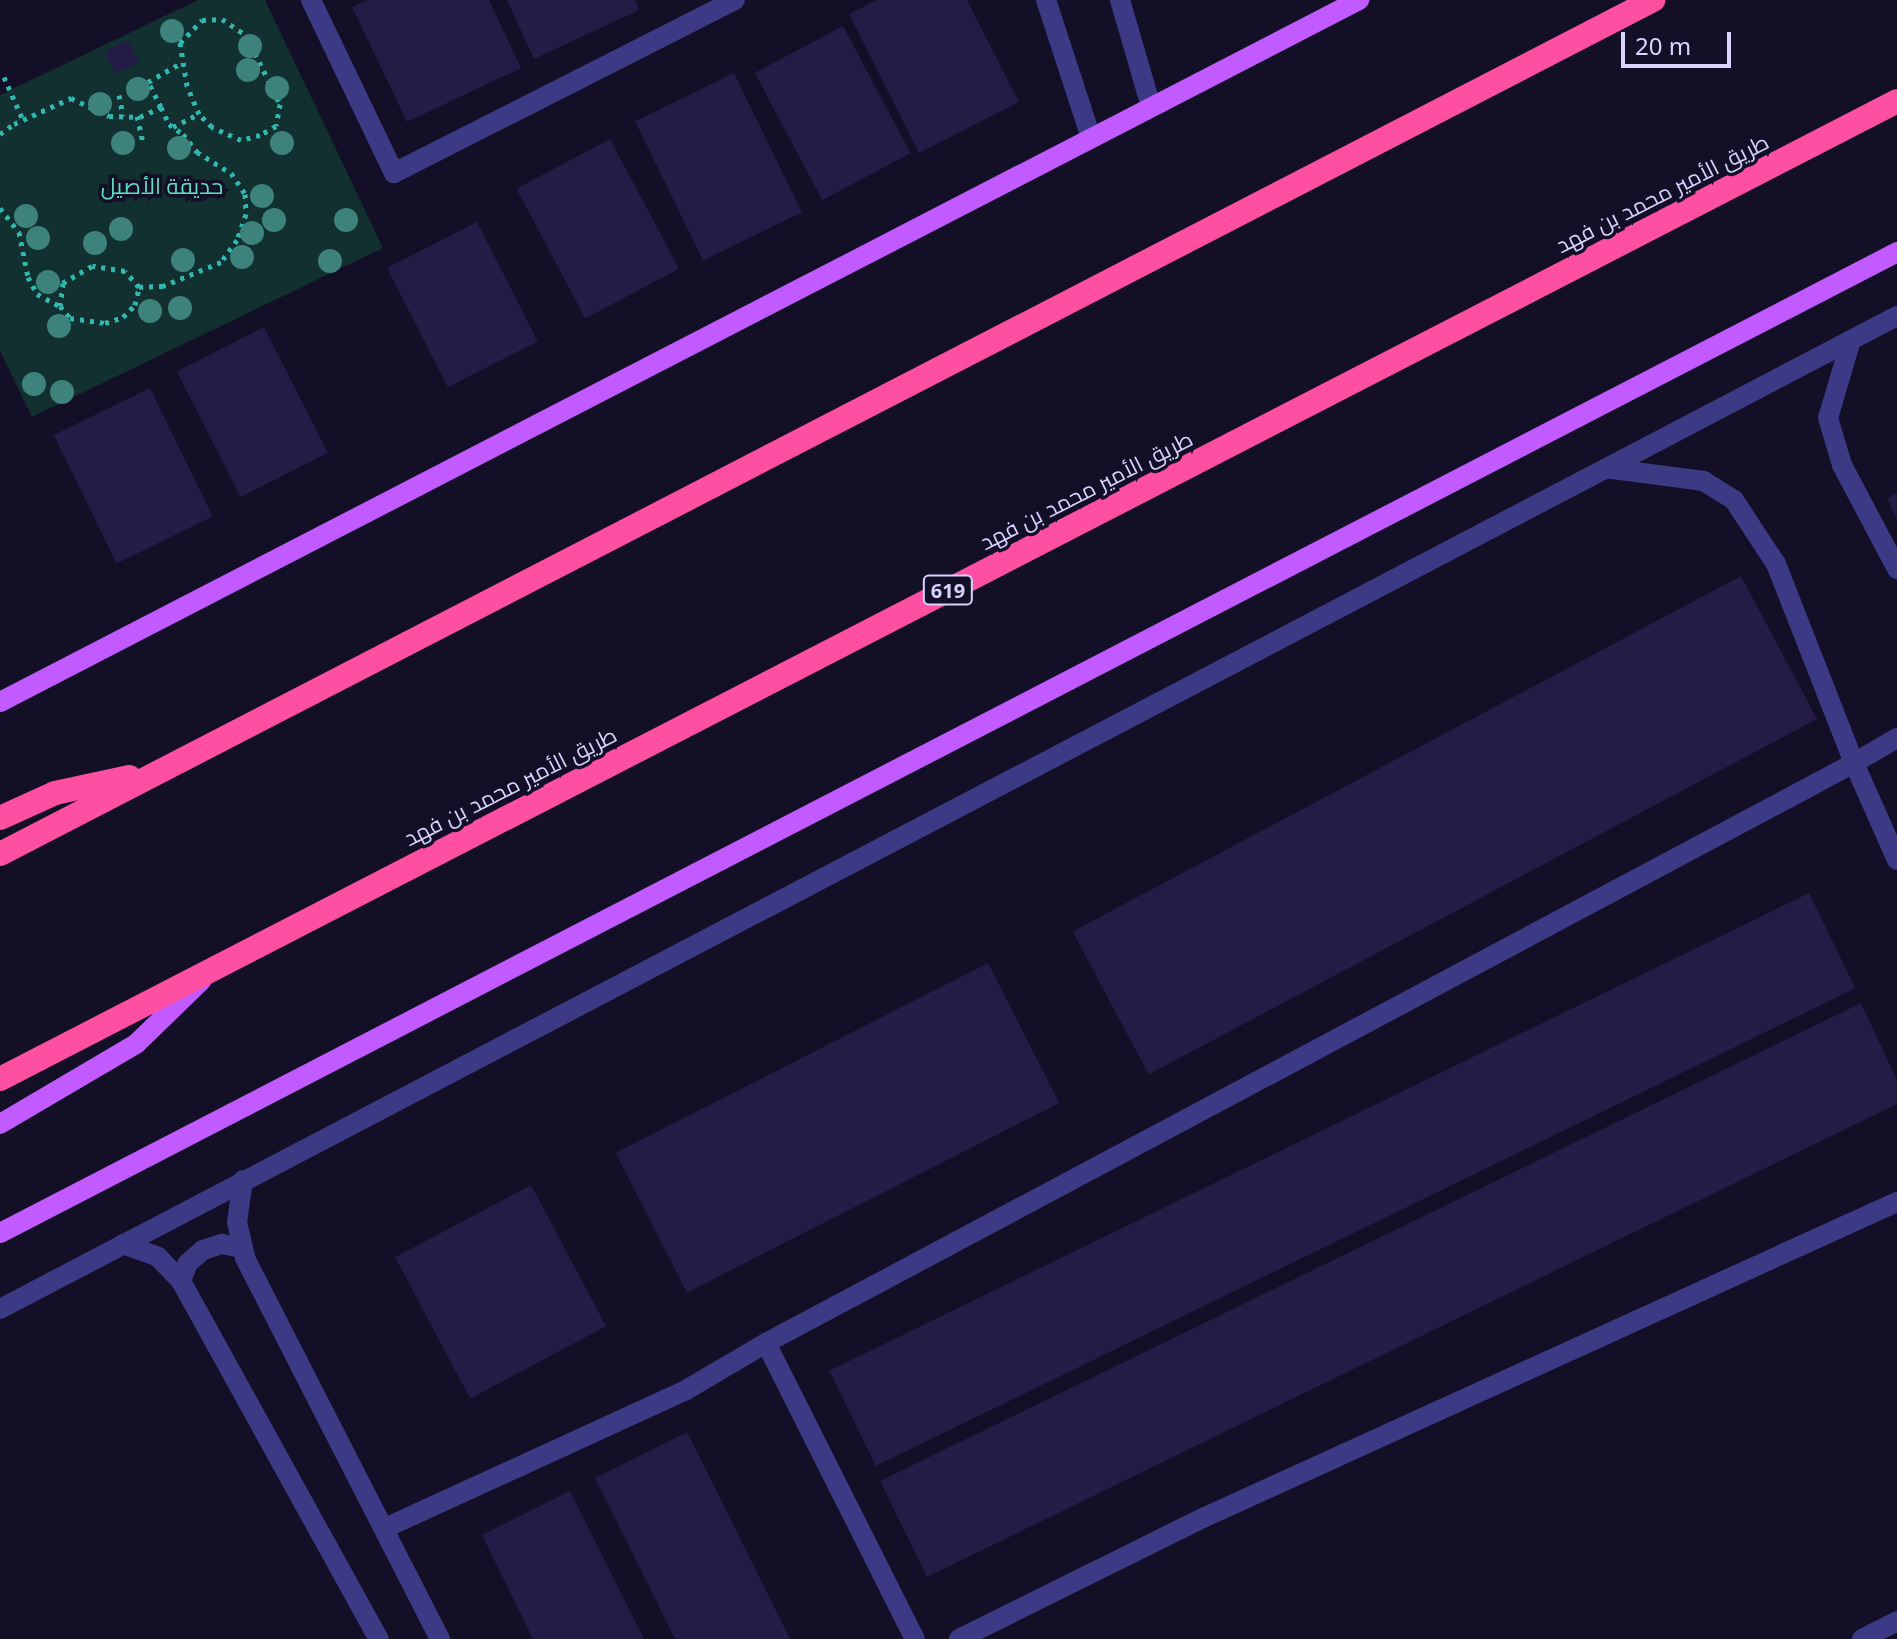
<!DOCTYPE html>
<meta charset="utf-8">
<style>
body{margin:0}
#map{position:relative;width:1897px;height:1639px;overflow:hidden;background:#130f26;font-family:"Noto Sans",Cairo,sans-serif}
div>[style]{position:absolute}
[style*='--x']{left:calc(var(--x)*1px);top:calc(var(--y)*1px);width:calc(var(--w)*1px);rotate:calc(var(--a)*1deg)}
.green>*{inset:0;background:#12302f}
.building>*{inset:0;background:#241b47;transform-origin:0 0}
.path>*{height:5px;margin-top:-2.5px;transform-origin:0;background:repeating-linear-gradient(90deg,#2fb8b0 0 4px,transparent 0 10px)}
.minor>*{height:20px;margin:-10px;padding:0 10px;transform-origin:10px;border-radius:10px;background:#3d3a85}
.major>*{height:20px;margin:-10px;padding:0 10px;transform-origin:10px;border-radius:10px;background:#c25bff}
.highway>*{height:24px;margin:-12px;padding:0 12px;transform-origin:12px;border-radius:12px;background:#ff4fa3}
.trees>*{width:24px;height:24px;margin:-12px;border-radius:50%;background:#3d827b}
span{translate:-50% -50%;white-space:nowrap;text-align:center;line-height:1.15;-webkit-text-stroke:7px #130f26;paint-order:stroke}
.shield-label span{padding:2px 6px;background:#130f26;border:2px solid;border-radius:6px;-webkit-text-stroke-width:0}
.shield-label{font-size:20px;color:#d9d4ff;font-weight:700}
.park-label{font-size:22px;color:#5fe0c0}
.street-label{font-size:22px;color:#d9d4ff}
.scale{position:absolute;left:1621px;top:32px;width:110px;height:36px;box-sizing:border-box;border:4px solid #d9d4ff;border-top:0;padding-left:10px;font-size:24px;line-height:28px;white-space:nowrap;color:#d9d4ff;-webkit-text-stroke:6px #130f26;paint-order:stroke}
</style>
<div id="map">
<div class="green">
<div style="clip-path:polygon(198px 0,265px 0,383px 248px,32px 417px,0 351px,0 95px)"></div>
</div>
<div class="building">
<div style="clip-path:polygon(367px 0,489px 0,521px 68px,407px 122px,352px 7px)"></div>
<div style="clip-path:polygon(507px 0,635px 0,639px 10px,534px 59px)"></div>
<div style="clip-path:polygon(877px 0,967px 0,1019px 102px,919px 153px,849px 14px)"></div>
<div style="left:843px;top:26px;width:144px;height:100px;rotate:62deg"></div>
<div style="left:128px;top:40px;width:25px;height:26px;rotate:64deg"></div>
<div style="left:734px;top:73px;width:155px;height:110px;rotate:64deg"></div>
<div style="left:610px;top:139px;width:147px;height:106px;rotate:62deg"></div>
<div style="left:477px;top:222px;width:134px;height:101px;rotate:63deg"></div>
<div style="left:264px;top:327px;width:141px;height:98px;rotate:63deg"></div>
<div style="left:150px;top:388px;width:143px;height:107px;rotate:64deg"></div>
<div style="clip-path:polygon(1897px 493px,1897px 519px,1887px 499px)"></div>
<div style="left:1741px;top:576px;width:162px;height:757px;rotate:62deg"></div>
<div style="left:1809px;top:893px;width:106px;height:1090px;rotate:64deg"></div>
<div style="left:988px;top:963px;width:157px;height:418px;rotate:63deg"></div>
<div style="clip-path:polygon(1861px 1003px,1897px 1080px,1897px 1104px,927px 1577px,880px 1481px)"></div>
<div style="left:531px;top:1185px;width:160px;height:154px;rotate:62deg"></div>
<div style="clip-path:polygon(687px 1432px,716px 1490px,790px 1639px,675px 1639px,624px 1536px,595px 1478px)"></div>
<div style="clip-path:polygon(570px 1491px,644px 1639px,533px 1639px,482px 1535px)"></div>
</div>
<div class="path">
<div style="--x:222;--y:19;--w:29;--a:34"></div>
<div style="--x:246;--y:35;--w:77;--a:63.8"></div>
<div style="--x:280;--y:104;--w:22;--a:100"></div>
<div style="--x:276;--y:126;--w:18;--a:151"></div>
<div style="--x:260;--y:135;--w:20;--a:165"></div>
<div style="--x:241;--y:140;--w:32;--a:-156"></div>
<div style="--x:212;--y:127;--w:18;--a:-135"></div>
<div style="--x:199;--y:114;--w:30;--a:-113"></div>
<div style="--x:187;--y:86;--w:44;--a:-99.2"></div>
<div style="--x:180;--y:43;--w:32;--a:-46"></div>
<div style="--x:202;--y:20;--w:20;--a:-3"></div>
<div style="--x:4;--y:77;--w:47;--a:66.2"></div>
<div style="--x:119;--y:95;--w:21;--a:79"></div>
<div style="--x:161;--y:107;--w:28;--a:-117"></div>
<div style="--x:148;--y:82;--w:38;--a:-30"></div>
<div style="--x:137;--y:116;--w:26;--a:77"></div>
<div style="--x:173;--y:127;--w:29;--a:-27"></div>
<div style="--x:0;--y:134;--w:17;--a:-36"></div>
<div style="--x:14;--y:124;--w:63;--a:-24.5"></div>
<div style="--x:71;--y:98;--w:42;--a:25.3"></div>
<div style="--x:109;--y:116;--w:31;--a:2"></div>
<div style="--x:140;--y:117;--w:23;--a:-25"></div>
<div style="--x:161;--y:107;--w:19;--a:65"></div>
<div style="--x:169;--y:124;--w:17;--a:36"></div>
<div style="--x:183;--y:134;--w:23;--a:52"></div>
<div style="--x:197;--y:152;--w:40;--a:32"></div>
<div style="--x:231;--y:173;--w:25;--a:56"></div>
<div style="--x:245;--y:194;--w:20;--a:87"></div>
<div style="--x:246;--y:214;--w:28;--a:109"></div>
<div style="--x:237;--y:240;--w:27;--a:126"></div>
<div style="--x:221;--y:262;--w:63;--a:157.5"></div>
<div style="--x:163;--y:286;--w:24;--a:178"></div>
<div style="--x:139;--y:287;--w:21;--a:-131"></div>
<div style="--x:125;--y:271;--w:33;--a:-171"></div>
<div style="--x:92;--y:266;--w:34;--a:150"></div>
<div style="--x:63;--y:283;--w:23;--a:97"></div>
<div style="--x:60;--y:306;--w:16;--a:50"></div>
<div style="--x:70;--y:318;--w:35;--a:8"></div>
<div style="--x:105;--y:323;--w:19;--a:-18"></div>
<div style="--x:123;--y:317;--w:17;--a:-45"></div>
<div style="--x:135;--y:305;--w:18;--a:-77"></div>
<div style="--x:0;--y:208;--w:31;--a:52"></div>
<div style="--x:19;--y:232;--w:46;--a:78.7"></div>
<div style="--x:28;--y:277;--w:19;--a:62"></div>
<div style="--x:37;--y:294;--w:26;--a:28"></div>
</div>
<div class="minor">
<div style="--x:311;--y:0;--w:192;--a:64.4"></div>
<div style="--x:394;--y:173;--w:382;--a:-26.9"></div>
<div style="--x:1046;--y:0;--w:145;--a:71.9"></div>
<div style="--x:1120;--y:0;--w:111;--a:73.8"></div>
<div style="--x:1851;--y:340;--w:81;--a:106.4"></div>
<div style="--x:1828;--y:418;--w:49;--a:73.4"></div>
<div style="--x:1842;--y:465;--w:118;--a:62.1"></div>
<div style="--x:1897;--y:738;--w:50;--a:149.8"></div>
<div style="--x:1854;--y:763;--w:106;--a:66.1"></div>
<div style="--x:243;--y:1180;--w:42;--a:98.1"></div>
<div style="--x:237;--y:1222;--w:37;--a:77"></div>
<div style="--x:245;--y:1258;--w:428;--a:62.9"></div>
<div style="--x:123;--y:1244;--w:37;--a:20"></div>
<div style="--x:158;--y:1257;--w:33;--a:46"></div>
<div style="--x:181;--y:1281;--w:409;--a:61.1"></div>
<div style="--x:181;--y:1281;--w:19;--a:-69"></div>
<div style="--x:188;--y:1263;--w:20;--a:-41"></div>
<div style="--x:203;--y:1250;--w:20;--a:-18"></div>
<div style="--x:222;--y:1244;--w:19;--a:12"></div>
<div style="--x:0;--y:1309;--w:2141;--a:-27.63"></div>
<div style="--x:766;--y:1343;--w:1233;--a:-28.06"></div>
<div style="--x:1854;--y:763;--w:214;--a:-111.4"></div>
<div style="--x:1776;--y:564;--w:77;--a:-123.3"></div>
<div style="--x:1734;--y:500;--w:36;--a:-148"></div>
<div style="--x:1704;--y:481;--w:94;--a:-172.6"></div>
<div style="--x:385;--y:1528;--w:331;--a:-24.6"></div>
<div style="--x:686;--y:1390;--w:93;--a:-30.4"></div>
<div style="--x:766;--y:1343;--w:331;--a:63.3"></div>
<div style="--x:959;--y:1639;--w:275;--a:-26.4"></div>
<div style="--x:1205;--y:1517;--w:760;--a:-24.48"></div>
<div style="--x:1862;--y:1639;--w:39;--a:-27"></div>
</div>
<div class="major">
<div style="--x:0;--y:702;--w:1530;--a:-27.32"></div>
<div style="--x:0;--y:1124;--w:158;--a:-30.5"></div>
<div style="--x:136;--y:1044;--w:91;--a:-44.1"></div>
<div style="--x:0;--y:1233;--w:2136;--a:-27.34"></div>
</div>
<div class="highway">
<div style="--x:0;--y:818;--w:60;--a:-24.4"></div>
<div style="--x:55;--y:793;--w:76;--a:-12.2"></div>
<div style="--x:0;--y:854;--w:1861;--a:-27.32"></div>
<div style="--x:0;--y:1079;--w:2134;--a:-27.27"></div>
</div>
<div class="trees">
<div style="left:172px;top:31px"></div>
<div style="left:250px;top:46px"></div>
<div style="left:248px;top:70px"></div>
<div style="left:277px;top:88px"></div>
<div style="left:138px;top:89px"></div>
<div style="left:100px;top:104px"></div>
<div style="left:123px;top:143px"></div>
<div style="left:282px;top:143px"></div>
<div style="left:179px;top:148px"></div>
<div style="left:262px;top:196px"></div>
<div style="left:26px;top:216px"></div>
<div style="left:274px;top:220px"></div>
<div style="left:346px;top:220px"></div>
<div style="left:121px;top:229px"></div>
<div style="left:252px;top:233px"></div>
<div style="left:38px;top:238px"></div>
<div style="left:95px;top:243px"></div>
<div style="left:242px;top:257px"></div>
<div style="left:183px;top:260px"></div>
<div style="left:330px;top:261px"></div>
<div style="left:48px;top:282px"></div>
<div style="left:180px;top:308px"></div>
<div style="left:150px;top:311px"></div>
<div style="left:59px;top:326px"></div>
<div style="left:34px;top:384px"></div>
<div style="left:62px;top:392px"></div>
</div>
<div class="shield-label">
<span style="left:948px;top:590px">619</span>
</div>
<div class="park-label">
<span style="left:162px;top:186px">حديقة الأصيل</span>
</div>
<div class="street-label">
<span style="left:1662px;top:193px;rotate:-27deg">طريق الأمير محمد بن فهد</span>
<span style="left:1086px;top:490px;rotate:-27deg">طريق الأمير محمد بن فهد</span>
<span style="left:510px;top:786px;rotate:-27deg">طريق الأمير محمد بن فهد</span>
</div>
<div class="scale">20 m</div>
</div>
